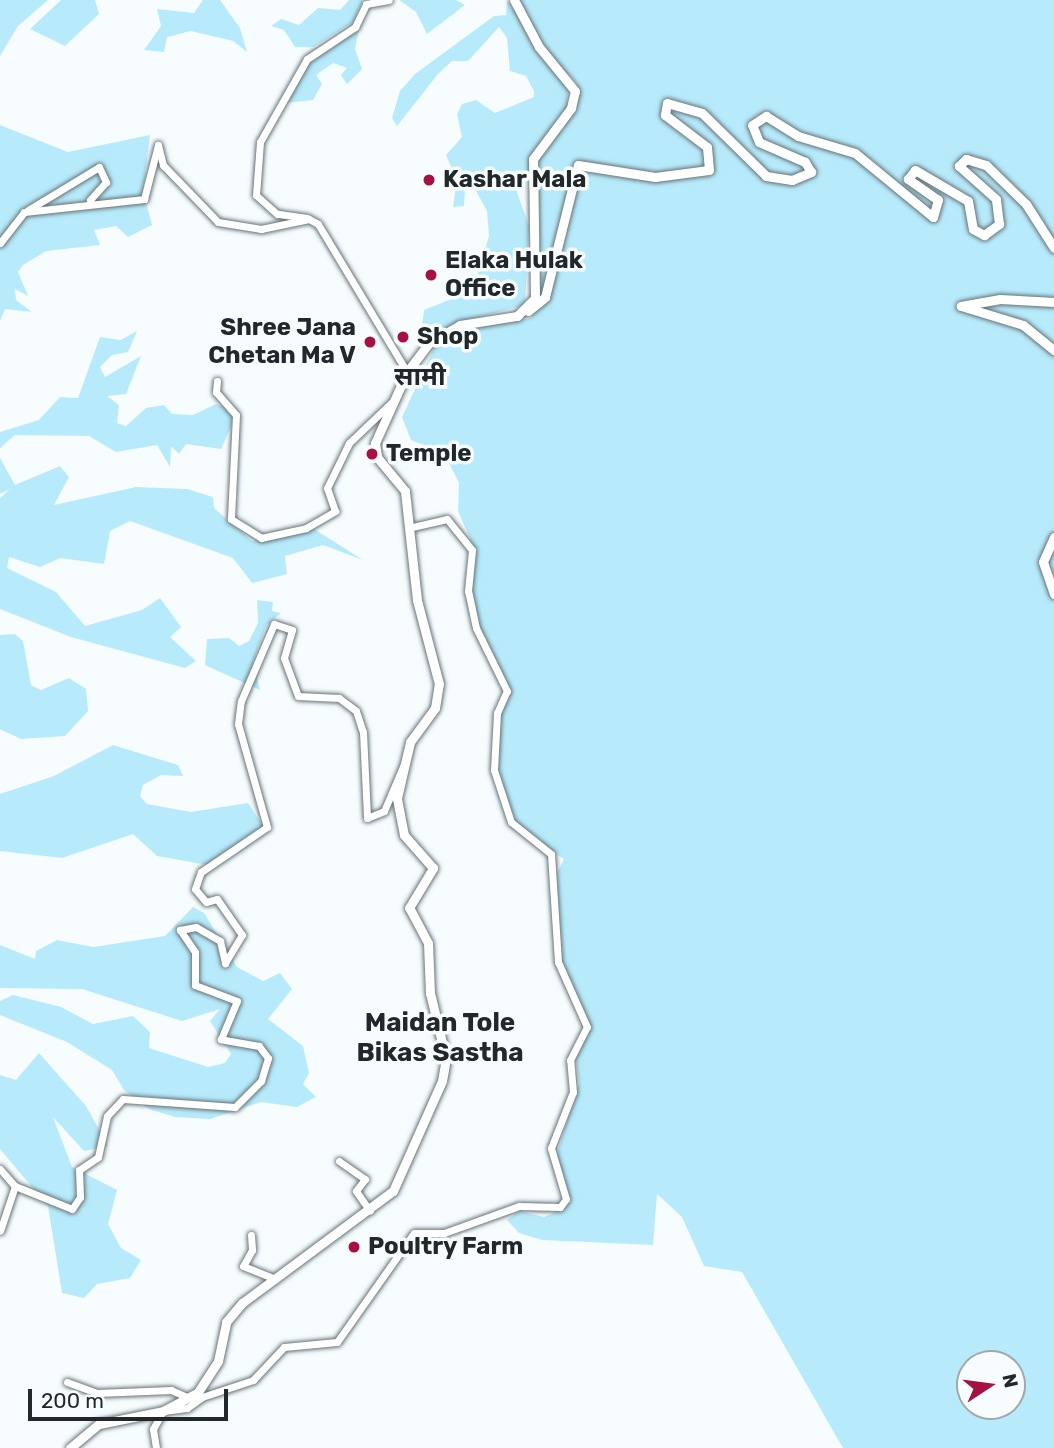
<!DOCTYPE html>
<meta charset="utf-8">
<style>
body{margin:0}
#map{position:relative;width:1054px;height:1448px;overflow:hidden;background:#f7fdff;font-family:Rubik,"Noto Sans Devanagari",sans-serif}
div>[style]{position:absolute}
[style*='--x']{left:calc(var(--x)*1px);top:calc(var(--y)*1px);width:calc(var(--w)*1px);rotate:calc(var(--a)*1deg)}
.green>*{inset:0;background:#b7ebfc}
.roads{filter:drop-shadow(0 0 2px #677377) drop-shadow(0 0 2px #677377)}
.minor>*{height:7px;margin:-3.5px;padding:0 3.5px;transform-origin:3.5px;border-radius:3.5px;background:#fff}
.major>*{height:9px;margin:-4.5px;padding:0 4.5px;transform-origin:4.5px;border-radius:4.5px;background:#fff}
.dots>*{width:19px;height:19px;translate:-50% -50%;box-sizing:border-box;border:4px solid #f7fdff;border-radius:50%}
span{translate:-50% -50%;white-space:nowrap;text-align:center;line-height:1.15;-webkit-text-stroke:7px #f7fdff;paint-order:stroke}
.poi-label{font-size:24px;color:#222729;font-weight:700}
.left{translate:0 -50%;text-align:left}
.right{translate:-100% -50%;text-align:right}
.neighbourhood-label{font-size:26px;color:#222729;font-weight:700}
.north{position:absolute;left:956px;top:1350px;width:70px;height:70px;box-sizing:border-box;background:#f7fdff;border:2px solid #a2a7a9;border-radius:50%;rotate:77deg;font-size:19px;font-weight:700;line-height:28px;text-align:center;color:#222729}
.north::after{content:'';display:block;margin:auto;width:24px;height:32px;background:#a71042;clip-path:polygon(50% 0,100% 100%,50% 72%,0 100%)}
.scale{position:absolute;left:28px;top:1389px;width:200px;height:32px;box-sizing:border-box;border:4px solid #222729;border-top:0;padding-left:9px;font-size:21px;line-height:24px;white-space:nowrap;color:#222729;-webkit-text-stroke:5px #f7fdff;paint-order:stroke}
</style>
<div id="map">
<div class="green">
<div style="clip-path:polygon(0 0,48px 0,18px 26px,0 56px)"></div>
<div style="clip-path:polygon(61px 0,95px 0,99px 14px,65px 46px,30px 29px)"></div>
<div style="clip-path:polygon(203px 0,220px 0,240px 28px,247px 52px,233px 41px,191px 31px,167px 37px,164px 52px,144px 50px,161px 26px,157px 9px,194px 13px)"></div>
<div style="clip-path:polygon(349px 0,363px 0,353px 22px,313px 47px,295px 47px,284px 30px,271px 26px,281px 19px,299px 25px,318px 8px,340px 10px)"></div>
<div style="clip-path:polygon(399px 0,456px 0,465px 5px,427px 34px,416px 12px)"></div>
<div style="clip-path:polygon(evenodd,507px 0,568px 86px,566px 119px,576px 106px,577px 83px,547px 53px,520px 0,1054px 0,1054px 1448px,843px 1448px,742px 1272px,704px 1266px,682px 1217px,657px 1194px,653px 1245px,542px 1240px,519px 1233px,507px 1220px,519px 1211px,544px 1217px,567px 1207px,556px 1157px,579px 1084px,576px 1057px,590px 1028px,562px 960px,555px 877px,564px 859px,530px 839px,510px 815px,497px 770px,499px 717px,510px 689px,479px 625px,471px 587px,476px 552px,458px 511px,459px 483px,444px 453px,411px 440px,402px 417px,434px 348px,477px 326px,532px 318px,536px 176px,512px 178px,529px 226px,525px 305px,460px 322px,419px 352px,424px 310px,464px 294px,475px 283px,489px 236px,487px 211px,476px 191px,480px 176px,465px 190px,464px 206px,453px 207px,457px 180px,446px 155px,462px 137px,457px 114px,462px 104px,476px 100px,495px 113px,534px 97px,534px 91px,526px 76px,510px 71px,507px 38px,499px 27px,468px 61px,452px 61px,438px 74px,397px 126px,392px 118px,400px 91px,415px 74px,494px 16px,506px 15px,507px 0,970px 1364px,1012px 1364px,1012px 1406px,970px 1406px,970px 1364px)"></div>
<div style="clip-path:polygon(360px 24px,355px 49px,362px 69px,347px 84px,341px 75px,347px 68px,333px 63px,316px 75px,322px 84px,313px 100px,285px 103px,306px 64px)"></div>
<div style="clip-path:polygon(0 125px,68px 152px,150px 135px,143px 192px,152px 225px,128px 237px,116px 226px,94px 230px,100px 245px,46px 251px,23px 265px,18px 272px,28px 296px,15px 289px,16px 300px,32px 312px,5px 309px,0 321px)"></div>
<div style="clip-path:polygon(137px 331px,128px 352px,112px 355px,100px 367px,105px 377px,141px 356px,126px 394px,107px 396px,119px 405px,117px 423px,126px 426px,146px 408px,164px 405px,172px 414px,193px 415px,216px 404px,232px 411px,234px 420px,221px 449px,186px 444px,179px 454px,171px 446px,170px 467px,157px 445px,116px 452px,89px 436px,15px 435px,0 448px,0 432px,39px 420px,60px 397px,78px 398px,100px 337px,121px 340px)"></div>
<div style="clip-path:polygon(0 458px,15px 485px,60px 466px,69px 477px,54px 505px,136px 487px,187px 489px,213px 497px,214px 508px,252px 541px,314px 529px,363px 560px,323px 545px,285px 556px,287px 574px,252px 583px,233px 558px,130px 521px,110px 531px,104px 564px,60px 558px,40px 567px,9px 557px,7px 568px,56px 592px,85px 626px,142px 610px,160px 598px,181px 627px,170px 637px,196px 661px,185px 668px,71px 637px,0 609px,0 498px,10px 489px,0 494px)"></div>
<div style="clip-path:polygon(257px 600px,273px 602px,272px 611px,281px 613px,266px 626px,253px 662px,260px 690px,205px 665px,207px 639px,229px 638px,239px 646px,249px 641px,258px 623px)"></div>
<div style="clip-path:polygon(15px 634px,23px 641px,31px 685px,41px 690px,69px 678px,86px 689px,88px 711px,65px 736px,21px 739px,0 729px,0 635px)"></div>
<div style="clip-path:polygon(113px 745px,178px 765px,183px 776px,161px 775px,143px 785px,140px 796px,147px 804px,191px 812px,248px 803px,263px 826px,208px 865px,157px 856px,133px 834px,62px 858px,0 851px,0 794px,54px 776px)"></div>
<div style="clip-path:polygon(193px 907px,204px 913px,237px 967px,263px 981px,280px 973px,292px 989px,268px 1019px,303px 1046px,309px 1073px,303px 1084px,316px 1097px,297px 1107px,261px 1102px,210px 1119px,175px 1117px,149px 1109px,124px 1090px,112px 1070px,67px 1042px,0 1015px,0 1001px,13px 995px,61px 1007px,93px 1024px,133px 1016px,150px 1032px,149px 1048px,208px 1067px,225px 1063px,231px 1054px,210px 1021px,220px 1009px,182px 1021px,82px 989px,0 988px,0 945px,35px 959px,36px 951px,57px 940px,93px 947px,165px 936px)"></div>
<div style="clip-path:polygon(39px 1053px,86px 1106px,108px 1146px,84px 1151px,53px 1117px,72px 1167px,117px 1190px,108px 1224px,121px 1248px,141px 1260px,130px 1278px,97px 1284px,84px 1298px,62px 1293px,48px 1206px,0 1149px,0 1075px,16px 1080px)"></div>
</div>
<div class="roads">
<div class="minor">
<div style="--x:28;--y:210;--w:83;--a:-31.2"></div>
<div style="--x:99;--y:167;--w:17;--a:65"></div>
<div style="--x:106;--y:182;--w:24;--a:132"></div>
<div style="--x:307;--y:218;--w:30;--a:-172"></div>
<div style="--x:277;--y:214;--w:28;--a:-138"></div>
<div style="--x:256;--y:195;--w:53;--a:-85.7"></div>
<div style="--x:260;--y:142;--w:95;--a:-60.5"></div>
<div style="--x:307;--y:59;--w:58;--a:-33.7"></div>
<div style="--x:355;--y:27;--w:25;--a:-64"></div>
<div style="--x:366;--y:4;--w:23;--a:-10"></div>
<div style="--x:0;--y:243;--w:39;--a:-52"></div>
<div style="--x:24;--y:212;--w:121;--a:-6.2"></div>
<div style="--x:144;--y:199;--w:56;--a:-75.5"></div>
<div style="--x:158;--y:145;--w:21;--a:76"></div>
<div style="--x:163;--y:165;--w:79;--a:46"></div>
<div style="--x:218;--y:222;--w:44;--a:9.2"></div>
<div style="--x:261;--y:229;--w:49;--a:-11.8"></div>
<div style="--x:309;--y:219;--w:10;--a:29"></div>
<div style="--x:318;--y:224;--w:173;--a:59"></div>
<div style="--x:217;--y:381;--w:11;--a:95"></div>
<div style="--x:216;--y:392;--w:30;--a:49"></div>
<div style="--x:236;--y:415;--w:104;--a:92.8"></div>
<div style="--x:231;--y:519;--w:36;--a:32"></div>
<div style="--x:261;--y:538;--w:46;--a:-12.5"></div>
<div style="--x:306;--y:528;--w:34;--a:-30"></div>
<div style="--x:335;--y:511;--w:24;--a:-109"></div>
<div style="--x:327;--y:488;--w:50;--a:-63.9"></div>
<div style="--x:349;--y:443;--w:59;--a:-43.6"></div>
<div style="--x:339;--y:1161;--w:32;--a:35"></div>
<div style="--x:365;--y:1179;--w:15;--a:127"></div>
<div style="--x:356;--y:1191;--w:24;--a:55"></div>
<div style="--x:0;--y:1169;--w:23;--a:49"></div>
<div style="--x:15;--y:1186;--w:47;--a:108.4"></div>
<div style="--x:15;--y:1186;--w:61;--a:22"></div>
<div style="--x:72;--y:1209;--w:14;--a:-56"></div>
<div style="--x:80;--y:1197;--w:27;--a:-92"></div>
<div style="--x:79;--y:1170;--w:23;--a:-34"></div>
<div style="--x:98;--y:1157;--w:42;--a:-77.6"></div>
<div style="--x:107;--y:1116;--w:23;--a:-47"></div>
<div style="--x:123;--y:1099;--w:112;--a:4.1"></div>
<div style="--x:235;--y:1107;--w:37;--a:-45"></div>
<div style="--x:261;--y:1081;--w:24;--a:-73"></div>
<div style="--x:268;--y:1058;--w:15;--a:-127"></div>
<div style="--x:259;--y:1046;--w:39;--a:-170"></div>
<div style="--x:221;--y:1039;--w:41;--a:-67.2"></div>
<div style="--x:237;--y:1001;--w:45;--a:-159.1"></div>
<div style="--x:195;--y:985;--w:33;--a:-90"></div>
<div style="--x:195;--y:952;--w:27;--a:-124"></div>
<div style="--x:180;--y:930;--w:16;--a:-11"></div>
<div style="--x:196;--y:927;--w:28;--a:30"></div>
<div style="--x:220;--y:941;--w:23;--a:77"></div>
<div style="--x:225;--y:963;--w:33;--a:-59"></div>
<div style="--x:242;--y:935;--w:44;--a:-124.8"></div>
<div style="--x:217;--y:899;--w:11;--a:165"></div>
<div style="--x:206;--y:902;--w:17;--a:-130"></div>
<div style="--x:195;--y:889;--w:18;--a:-71"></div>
<div style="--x:201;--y:872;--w:80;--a:-34.3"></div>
<div style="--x:267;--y:827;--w:107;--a:-105.7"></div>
<div style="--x:238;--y:724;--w:23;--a:-83"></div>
<div style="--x:241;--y:701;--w:84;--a:-66.8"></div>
<div style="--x:274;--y:624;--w:19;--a:18"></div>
<div style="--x:292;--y:630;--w:29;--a:106"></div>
<div style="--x:284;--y:658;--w:40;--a:69.8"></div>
<div style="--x:298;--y:696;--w:41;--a:2.8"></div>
<div style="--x:339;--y:698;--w:21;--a:37"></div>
<div style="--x:356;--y:711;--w:22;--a:72"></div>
<div style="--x:363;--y:732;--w:86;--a:87.3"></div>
<div style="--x:367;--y:818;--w:18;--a:-22"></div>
<div style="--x:384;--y:811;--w:51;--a:-66.9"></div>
<div style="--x:251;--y:1235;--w:15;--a:86"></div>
<div style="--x:252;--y:1250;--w:18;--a:119"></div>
<div style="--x:243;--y:1266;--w:35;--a:22"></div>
<div style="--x:67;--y:1382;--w:32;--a:20"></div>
<div style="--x:97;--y:1393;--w:74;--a:-2.3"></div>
<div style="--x:171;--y:1390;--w:20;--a:24"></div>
<div style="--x:156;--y:1448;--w:19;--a:-99"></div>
<div style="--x:153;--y:1429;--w:21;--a:-61"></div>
<div style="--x:163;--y:1411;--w:24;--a:-7"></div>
<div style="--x:187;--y:1408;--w:19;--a:-36"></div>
<div style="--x:202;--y:1397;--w:54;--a:-18.4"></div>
<div style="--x:253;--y:1380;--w:45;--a:-46.8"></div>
<div style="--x:284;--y:1347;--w:53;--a:-5.4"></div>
<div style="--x:337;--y:1342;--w:133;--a:-54.8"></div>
<div style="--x:414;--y:1233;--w:30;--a:0"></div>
<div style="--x:444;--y:1233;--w:80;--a:-19.8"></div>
<div style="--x:519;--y:1206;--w:41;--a:1.4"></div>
<div style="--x:560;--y:1207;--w:10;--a:-53"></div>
<div style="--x:566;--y:1199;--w:53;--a:-106.4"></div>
<div style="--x:551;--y:1148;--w:60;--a:-68.6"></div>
<div style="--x:573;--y:1092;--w:32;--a:-95"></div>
<div style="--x:570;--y:1060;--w:37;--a:-63"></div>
<div style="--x:587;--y:1027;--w:71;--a:-114"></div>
<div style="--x:558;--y:962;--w:108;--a:-93.7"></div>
<div style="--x:551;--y:854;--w:51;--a:-141.3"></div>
<div style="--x:511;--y:822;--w:55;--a:-108.1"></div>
<div style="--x:494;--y:770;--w:57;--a:-87"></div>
<div style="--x:497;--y:713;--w:24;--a:-66"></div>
<div style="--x:507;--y:691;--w:70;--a:-116.2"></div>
<div style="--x:476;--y:628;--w:38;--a:-102"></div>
<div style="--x:468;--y:591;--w:41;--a:-84.4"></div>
<div style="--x:472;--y:550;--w:40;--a:-129"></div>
<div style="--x:447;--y:519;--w:36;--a:167"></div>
</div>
<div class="major">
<div style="--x:1054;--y:302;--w:54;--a:-176.8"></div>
<div style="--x:1000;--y:299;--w:40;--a:170"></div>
<div style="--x:961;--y:306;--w:65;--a:17"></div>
<div style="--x:1023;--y:325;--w:40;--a:39"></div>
<div style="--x:528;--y:311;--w:22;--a:-39"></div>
<div style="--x:545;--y:297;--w:136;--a:-76"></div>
<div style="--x:578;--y:165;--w:78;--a:8.9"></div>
<div style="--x:655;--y:177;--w:54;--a:-7.4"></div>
<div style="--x:709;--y:170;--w:23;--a:-95"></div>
<div style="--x:707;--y:147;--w:53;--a:-142.7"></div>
<div style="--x:665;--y:115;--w:12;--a:-81"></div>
<div style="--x:667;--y:103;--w:36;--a:16"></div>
<div style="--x:702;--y:113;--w:90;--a:44.5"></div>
<div style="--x:766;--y:176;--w:26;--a:9"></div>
<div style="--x:792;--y:180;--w:21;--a:-23"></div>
<div style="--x:811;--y:172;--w:12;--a:-121"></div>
<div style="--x:805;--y:162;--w:50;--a:-156.5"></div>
<div style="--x:759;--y:142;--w:18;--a:-112"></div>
<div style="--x:752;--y:125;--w:17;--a:-33"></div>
<div style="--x:766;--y:116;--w:38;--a:32"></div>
<div style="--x:798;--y:136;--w:59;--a:16.6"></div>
<div style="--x:855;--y:153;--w:101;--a:39.4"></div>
<div style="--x:933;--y:217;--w:18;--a:-74"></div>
<div style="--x:938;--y:200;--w:37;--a:-145"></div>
<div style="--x:908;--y:179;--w:11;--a:-52"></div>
<div style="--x:915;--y:170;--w:61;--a:30.3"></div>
<div style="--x:968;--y:201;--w:28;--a:80"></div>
<div style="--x:973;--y:229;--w:13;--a:29"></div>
<div style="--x:984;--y:235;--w:19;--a:-36"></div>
<div style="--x:999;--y:224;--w:25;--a:-97"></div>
<div style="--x:996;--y:199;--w:50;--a:-138.3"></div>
<div style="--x:959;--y:166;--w:10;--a:-45"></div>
<div style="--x:966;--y:159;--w:21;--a:17"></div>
<div style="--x:986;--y:165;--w:56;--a:44.3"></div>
<div style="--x:1026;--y:204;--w:52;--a:57.5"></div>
<div style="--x:1054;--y:537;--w:27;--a:114"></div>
<div style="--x:1043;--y:562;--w:34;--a:71"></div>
<div style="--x:70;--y:1448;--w:38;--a:-40"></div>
<div style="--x:99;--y:1424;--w:65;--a:-11.5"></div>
<div style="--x:163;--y:1411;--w:40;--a:-28"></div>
<div style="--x:198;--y:1392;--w:37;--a:-57"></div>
<div style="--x:218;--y:1361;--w:40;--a:-78"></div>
<div style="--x:226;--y:1322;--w:25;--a:-50"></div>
<div style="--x:242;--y:1303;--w:188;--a:-36.6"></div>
<div style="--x:393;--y:1191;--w:120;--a:-66"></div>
<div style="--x:442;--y:1081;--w:22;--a:-80"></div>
<div style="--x:446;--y:1059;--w:68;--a:-103.6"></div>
<div style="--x:430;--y:993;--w:50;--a:-92.3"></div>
<div style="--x:428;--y:943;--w:40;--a:-118"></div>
<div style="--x:409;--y:908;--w:47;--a:-59"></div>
<div style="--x:433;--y:868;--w:44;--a:-131.3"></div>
<div style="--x:404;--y:835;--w:38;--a:-101"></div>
<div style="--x:397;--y:798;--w:57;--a:-76.9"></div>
<div style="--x:410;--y:742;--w:42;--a:-53.7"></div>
<div style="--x:435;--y:708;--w:24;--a:-81"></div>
<div style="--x:439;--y:684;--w:87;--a:-104.7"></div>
<div style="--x:417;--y:600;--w:110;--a:-96.3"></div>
<div style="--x:405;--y:491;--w:44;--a:-129.5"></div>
<div style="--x:377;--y:457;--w:14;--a:-98"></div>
<div style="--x:375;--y:443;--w:78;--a:-65.7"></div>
<div style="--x:407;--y:372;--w:36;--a:-53"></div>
<div style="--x:429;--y:343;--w:36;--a:-30"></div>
<div style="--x:460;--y:325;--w:58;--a:-9"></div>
<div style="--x:517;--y:316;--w:25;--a:-45"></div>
<div style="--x:535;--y:298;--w:139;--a:-90.8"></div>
<div style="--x:533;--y:159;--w:64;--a:-53.3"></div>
<div style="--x:571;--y:108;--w:17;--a:-77"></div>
<div style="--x:575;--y:91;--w:57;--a:-129.3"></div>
<div style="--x:539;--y:47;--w:53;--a:-118"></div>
</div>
</div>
<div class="dots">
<div style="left:429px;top:180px;background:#a71042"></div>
<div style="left:431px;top:275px;background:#a71042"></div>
<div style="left:403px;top:337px;background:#a71042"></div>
<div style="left:370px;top:342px;background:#a71042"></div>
<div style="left:372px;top:454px;background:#a71042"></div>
<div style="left:354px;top:1247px;background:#a71042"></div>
</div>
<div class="poi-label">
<span class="left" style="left:443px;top:180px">Kashar Mala</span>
<span class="left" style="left:445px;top:275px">Elaka Hulak<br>Office</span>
<span class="right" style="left:356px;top:342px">Shree Jana<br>Chetan Ma V</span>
<span class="left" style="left:417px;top:337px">Shop</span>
<span class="left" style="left:386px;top:454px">Temple</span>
<span class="left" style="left:368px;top:1247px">Poultry Farm</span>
</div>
<div class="neighbourhood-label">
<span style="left:420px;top:377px">सामी</span>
<span style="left:440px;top:1038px">Maidan Tole<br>Bikas Sastha</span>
</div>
<div class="north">N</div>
<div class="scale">200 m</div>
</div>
